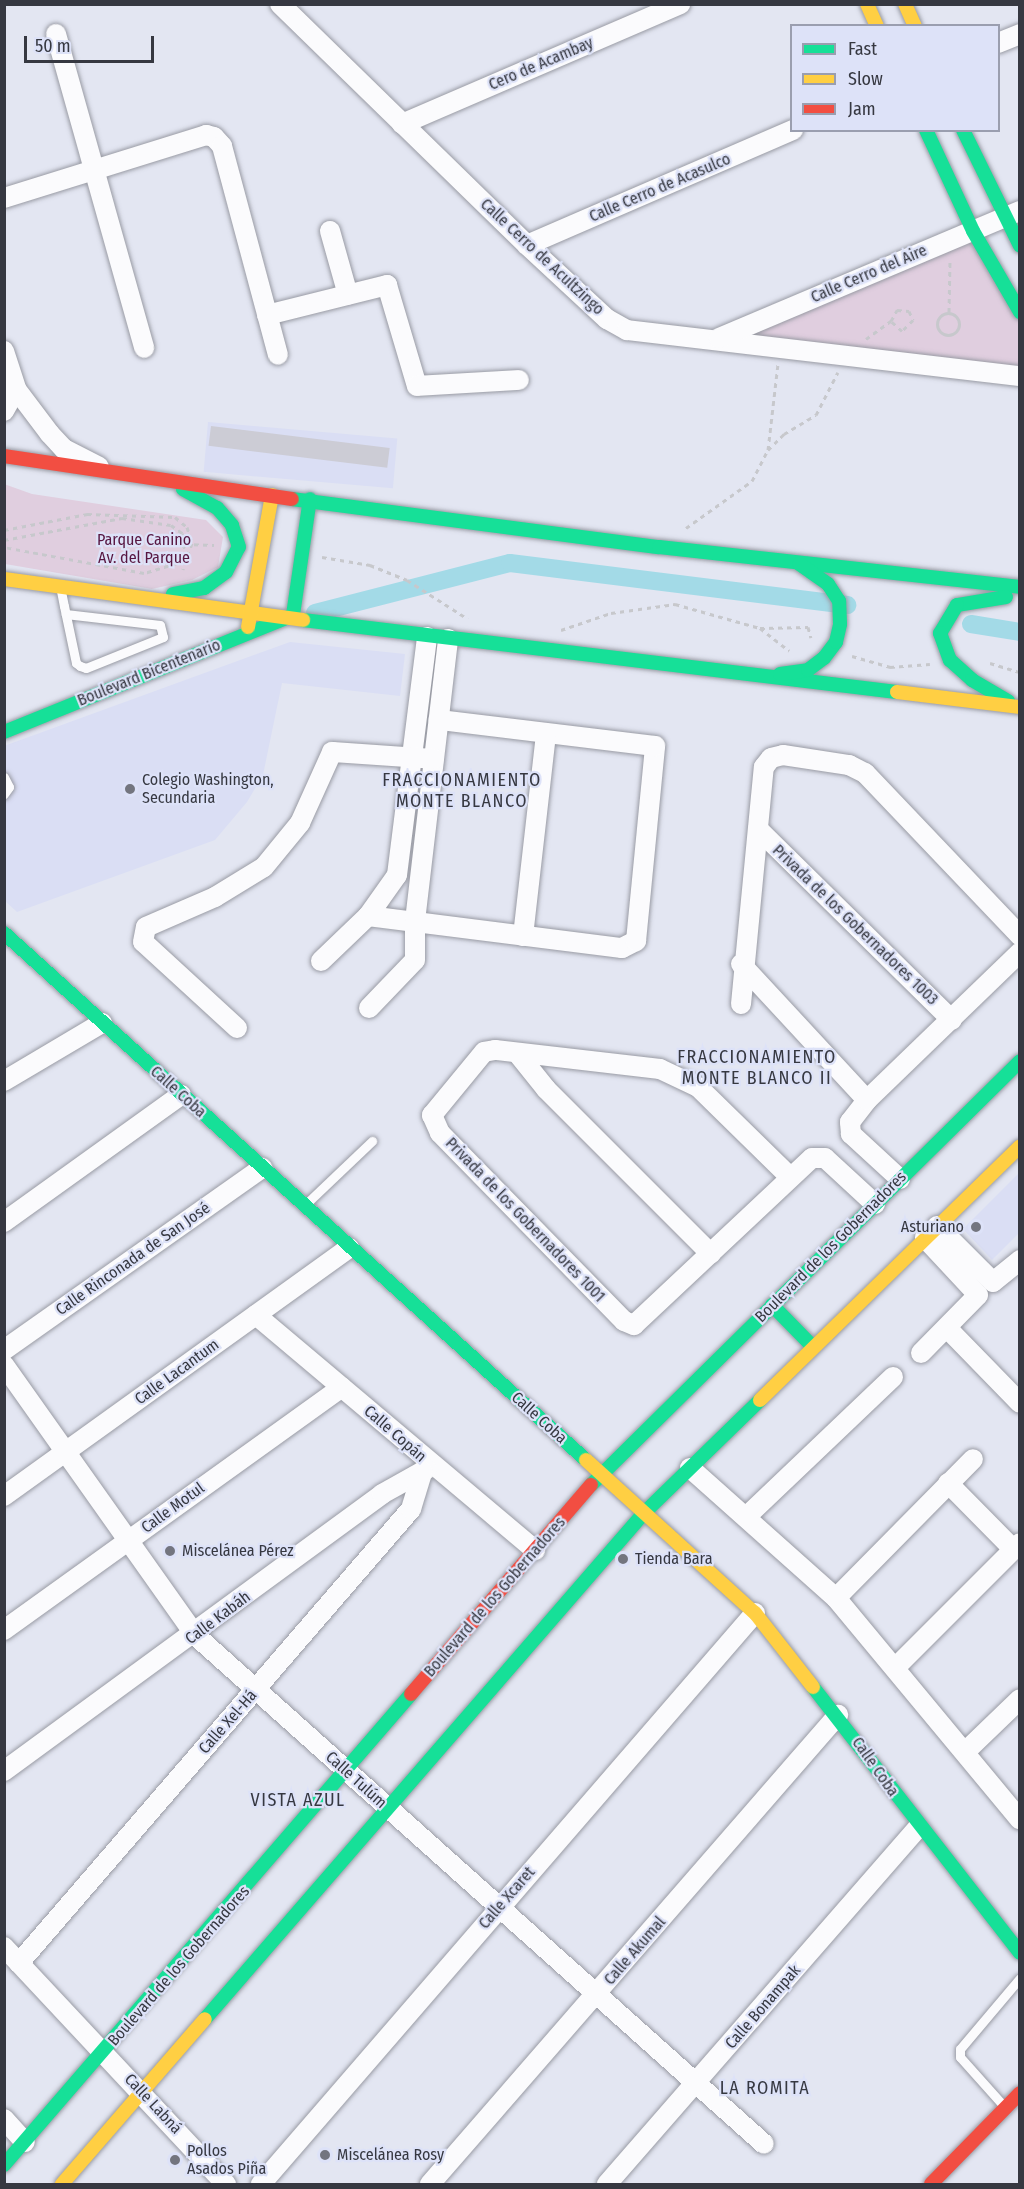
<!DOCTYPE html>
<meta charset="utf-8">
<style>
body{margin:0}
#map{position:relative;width:1024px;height:2189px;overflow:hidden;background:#e3e6f2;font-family:"Fira Sans Condensed",sans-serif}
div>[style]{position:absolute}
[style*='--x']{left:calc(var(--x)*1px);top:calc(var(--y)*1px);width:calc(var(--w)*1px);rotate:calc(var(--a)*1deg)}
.built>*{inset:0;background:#dadef4;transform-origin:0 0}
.green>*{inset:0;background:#e0cedf}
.canal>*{height:18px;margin:-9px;padding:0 9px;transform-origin:9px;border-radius:9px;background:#a3dae7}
.building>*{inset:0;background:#ccccd5;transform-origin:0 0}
.path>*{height:3px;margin-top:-1.5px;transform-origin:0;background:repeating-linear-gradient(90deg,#c7c8cc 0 4.5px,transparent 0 9px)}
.path>.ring{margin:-1.5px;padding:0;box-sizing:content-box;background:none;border:3px solid #c7c8cc;border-radius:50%}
.roads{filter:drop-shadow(0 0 2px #999ba4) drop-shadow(0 0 2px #999ba4)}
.lane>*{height:9px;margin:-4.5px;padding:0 4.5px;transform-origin:4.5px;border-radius:4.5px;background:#fbfbfd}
.street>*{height:20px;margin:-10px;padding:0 10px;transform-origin:10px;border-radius:10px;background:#fbfbfd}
.fast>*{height:14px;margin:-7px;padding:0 7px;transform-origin:7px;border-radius:7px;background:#16e098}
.slow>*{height:14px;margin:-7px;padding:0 7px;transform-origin:7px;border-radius:7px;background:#ffcf43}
.jam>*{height:14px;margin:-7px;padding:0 7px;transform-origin:7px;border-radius:7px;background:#f24e42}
.dots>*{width:16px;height:16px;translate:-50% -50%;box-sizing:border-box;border:3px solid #dde2f8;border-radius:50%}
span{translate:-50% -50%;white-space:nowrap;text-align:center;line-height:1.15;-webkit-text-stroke:4.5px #dde2f8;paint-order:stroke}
.street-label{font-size:16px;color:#363841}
.park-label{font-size:16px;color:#571641}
.poi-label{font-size:16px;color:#363841}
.left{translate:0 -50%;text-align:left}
.right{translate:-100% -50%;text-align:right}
.neighbourhood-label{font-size:18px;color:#363841;letter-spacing:1.5px}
.frame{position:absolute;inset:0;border:6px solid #363841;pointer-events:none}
.legend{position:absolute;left:790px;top:24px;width:210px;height:108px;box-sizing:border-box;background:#dde2f8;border:2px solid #9a9eaf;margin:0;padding:8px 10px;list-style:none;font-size:18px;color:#363841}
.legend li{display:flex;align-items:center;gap:12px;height:30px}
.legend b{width:30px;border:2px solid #9a9eaf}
.scale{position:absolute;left:24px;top:36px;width:130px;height:27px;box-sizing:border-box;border:3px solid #363841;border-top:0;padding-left:8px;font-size:18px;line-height:21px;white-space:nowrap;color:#363841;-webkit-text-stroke:4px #dde2f8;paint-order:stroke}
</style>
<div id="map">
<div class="built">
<div style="left:208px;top:422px;width:190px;height:50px;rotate:5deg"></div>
<div style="clip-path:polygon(290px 642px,405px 654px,400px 696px,282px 683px,263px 775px,247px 802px,215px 840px,17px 912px,5px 901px,4px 746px)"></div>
<div style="clip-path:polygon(1019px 1173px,1019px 1233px,992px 1260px,963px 1229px)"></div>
</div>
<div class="green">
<div style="clip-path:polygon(973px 231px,1019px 312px,1019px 376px,719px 338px)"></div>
<div style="clip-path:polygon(4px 484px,32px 494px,206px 520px,223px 537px,218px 567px,192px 580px,152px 589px,5px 564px)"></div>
</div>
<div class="canal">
<div style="--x:315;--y:613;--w:201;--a:-14.4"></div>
<div style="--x:510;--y:563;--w:340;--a:7.1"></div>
<div style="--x:971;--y:624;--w:50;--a:9.3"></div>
</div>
<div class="building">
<div style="left:211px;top:426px;width:180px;height:20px;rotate:7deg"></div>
</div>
<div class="path">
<div style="--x:949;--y:312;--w:52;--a:-88.9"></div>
<div class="ring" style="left:937px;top:313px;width:19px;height:19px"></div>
<div style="--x:866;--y:339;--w:31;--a:-36"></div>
<div style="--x:891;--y:321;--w:13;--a:-61"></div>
<div style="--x:897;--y:310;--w:12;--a:5"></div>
<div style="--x:909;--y:311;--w:10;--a:66"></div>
<div style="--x:913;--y:320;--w:16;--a:135"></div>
<div style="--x:902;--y:331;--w:15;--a:-138"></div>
<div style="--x:768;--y:450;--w:87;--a:-83.4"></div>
<div style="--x:686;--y:528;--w:81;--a:-35.5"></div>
<div style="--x:752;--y:481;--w:35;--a:-63"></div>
<div style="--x:768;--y:450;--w:23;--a:-45"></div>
<div style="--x:784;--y:434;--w:37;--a:-31"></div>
<div style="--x:816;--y:415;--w:48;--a:-62.9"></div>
<div style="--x:4;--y:530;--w:85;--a:-10.9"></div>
<div style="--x:87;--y:514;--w:88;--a:2"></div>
<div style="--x:175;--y:517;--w:16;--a:40"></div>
<div style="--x:187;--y:527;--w:17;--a:73"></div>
<div style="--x:192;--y:543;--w:28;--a:109"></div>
<div style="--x:4;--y:540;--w:120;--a:-10.6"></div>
<div style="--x:122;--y:518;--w:49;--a:8.1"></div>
<div style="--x:171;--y:525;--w:14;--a:36"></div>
<div style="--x:182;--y:533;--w:11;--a:75"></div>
<div style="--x:185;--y:544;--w:21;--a:113"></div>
<div style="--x:177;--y:563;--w:34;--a:163"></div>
<div style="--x:144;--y:573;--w:142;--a:-169.5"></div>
<div style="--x:185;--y:544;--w:29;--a:2"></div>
<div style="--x:322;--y:557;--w:49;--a:9.5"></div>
<div style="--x:370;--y:565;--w:40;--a:22"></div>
<div style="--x:407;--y:580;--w:72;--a:32.6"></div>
<div style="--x:760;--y:628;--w:37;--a:38"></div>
<div style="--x:561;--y:630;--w:53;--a:-18.8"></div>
<div style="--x:611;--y:613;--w:65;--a:-8"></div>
<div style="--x:675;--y:604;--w:88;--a:15.8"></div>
<div style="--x:760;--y:628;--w:48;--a:-1.2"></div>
<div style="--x:808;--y:627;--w:11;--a:75"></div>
<div style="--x:852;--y:656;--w:40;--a:16"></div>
<div style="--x:890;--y:667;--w:40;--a:-4.3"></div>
<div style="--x:990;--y:663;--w:31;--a:17"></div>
</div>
<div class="roads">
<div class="lane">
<div style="--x:61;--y:591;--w:15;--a:79"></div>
<div style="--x:64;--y:606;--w:58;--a:78.1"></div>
<div style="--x:76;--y:663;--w:5;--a:37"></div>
<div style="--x:80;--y:666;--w:6;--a:18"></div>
<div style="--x:86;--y:668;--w:83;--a:-21.9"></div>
<div style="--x:163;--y:637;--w:12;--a:-104"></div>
<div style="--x:160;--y:625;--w:95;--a:-173.3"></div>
<div style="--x:4;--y:777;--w:11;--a:63"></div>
<div style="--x:9;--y:787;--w:9;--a:126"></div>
<div style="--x:307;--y:1203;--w:90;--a:-43.6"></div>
<div style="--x:1002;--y:2104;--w:63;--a:-131.8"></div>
<div style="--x:960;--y:2057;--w:8;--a:-90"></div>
<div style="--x:960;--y:2049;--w:93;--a:-49.8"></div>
</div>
<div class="street">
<div style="--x:280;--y:4;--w:345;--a:44.3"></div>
<div style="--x:527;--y:245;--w:109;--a:42.8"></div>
<div style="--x:607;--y:319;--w:23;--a:29"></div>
<div style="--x:627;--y:330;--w:396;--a:6.7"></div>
<div style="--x:56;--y:34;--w:326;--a:74.3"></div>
<div style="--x:998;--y:43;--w:24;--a:-22"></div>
<div style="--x:402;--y:124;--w:303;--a:-23.3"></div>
<div style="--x:4;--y:198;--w:212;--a:-17.3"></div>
<div style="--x:206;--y:135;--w:8;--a:14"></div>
<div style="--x:214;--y:137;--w:12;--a:48"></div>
<div style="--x:222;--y:146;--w:216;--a:75"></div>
<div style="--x:330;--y:231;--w:66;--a:74.3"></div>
<div style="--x:527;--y:245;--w:290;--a:-23.4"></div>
<div style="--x:267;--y:315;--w:124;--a:-14"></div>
<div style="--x:387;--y:285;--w:105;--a:73.5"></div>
<div style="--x:417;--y:386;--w:102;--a:-3.4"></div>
<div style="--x:719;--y:338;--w:327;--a:-22.9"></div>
<div style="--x:4;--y:351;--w:40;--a:72"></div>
<div style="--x:16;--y:389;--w:56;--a:52.9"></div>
<div style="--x:50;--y:434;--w:21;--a:47"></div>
<div style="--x:64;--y:449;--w:39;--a:27"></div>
<div style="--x:4;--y:411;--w:25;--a:-61"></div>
<div style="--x:758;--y:829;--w:272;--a:44.6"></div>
<div style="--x:368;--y:916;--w:256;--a:7.2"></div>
<div style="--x:622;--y:948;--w:16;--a:-27"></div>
<div style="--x:636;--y:941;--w:196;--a:-84.4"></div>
<div style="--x:655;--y:746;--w:218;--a:-173.1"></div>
<div style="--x:523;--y:936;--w:204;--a:-83.5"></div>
<div style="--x:321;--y:961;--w:65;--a:-43.8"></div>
<div style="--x:368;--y:916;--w:50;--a:-54.7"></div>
<div style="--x:397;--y:875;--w:240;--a:-82.8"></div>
<div style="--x:741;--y:964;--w:185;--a:47.2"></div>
<div style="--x:741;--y:1004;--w:238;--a:-84.5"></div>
<div style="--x:764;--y:767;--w:11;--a:-52"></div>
<div style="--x:771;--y:758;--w:12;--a:-14"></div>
<div style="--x:783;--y:755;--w:67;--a:8.6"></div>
<div style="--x:849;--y:765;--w:18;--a:27"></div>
<div style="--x:865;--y:773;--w:225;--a:46.4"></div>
<div style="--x:369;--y:1008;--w:66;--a:-46.2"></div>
<div style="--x:415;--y:960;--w:39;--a:-90"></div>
<div style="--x:415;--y:921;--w:284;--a:-83.3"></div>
<div style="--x:237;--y:1028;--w:127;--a:-137.5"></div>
<div style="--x:143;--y:942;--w:15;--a:-79"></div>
<div style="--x:146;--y:927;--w:75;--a:-23.5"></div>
<div style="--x:215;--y:897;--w:57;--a:-31.5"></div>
<div style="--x:264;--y:867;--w:57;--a:-50.7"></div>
<div style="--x:300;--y:823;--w:78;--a:-65.7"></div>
<div style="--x:332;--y:752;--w:102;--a:3.9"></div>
<div style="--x:518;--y:1054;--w:45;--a:51.3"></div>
<div style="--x:546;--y:1089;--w:233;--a:45"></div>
<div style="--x:4;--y:1081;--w:114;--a:-30.6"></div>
<div style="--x:789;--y:1176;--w:127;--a:-135.6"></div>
<div style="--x:698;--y:1087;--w:42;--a:-154.7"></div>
<div style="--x:660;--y:1069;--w:166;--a:-173.4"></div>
<div style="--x:495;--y:1050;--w:11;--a:170"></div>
<div style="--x:484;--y:1052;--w:82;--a:129.5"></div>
<div style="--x:432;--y:1115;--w:20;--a:66"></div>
<div style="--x:440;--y:1133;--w:263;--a:45.6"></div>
<div style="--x:624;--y:1321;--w:11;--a:22"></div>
<div style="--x:634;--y:1325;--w:244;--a:-43.2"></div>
<div style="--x:812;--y:1158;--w:13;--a:0"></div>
<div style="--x:825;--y:1158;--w:68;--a:42.6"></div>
<div style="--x:900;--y:1179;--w:67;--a:-137.4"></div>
<div style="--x:851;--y:1134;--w:12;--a:-95"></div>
<div style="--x:850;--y:1122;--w:28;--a:-52"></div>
<div style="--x:867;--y:1100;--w:213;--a:-44"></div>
<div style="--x:4;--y:1222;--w:218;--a:-35.7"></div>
<div style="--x:937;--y:1226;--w:79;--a:45"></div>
<div style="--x:993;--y:1282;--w:35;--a:-39"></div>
<div style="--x:256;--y:1315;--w:365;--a:40.1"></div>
<div style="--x:948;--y:1329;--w:103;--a:45.8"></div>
<div style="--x:4;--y:1350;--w:316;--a:-35.2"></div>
<div style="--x:921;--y:1353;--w:81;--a:-45.5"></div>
<div style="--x:978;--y:1295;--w:78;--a:-132.9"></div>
<div style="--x:4;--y:1365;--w:331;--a:54.7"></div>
<div style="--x:195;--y:1635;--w:763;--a:41.81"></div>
<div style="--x:690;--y:1468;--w:195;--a:41.7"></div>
<div style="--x:836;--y:1598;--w:288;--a:50.3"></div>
<div style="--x:948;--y:1483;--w:93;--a:45.4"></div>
<div style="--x:4;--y:1496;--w:425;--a:-35.7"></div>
<div style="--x:746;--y:1517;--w:203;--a:-43.6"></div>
<div style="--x:836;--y:1598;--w:195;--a:-45.4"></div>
<div style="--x:4;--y:1630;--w:416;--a:-35.7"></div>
<div style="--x:896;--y:1667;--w:175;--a:-45"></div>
<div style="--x:965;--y:1752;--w:76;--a:-43.9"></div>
<div style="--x:4;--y:1771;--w:469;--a:-36.2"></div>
<div style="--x:382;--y:1494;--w:51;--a:-29.1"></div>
<div style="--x:4;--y:1947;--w:325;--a:46.9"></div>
<div style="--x:19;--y:1963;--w:600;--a:-49.19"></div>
<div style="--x:411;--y:1509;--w:39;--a:-73"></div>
<div style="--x:4;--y:2119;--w:31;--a:48"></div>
<div style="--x:261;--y:2184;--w:755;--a:-49.14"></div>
<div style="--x:430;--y:2184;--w:622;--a:-48.98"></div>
<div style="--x:607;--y:2184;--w:473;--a:-48.9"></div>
</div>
<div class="fast">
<div style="--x:926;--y:130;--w:111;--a:65"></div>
<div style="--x:973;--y:231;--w:94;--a:59.9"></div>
<div style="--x:963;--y:130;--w:129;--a:63.8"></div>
<div style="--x:292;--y:499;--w:370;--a:7.5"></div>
<div style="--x:659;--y:547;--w:363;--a:6.3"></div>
<div style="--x:173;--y:594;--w:32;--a:-11"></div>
<div style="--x:204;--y:588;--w:27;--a:-36"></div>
<div style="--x:226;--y:572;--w:28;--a:-63"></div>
<div style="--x:239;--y:547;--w:23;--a:-108"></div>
<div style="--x:232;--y:525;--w:23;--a:-131"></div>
<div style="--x:217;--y:508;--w:39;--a:-151"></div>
<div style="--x:1006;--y:597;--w:50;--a:170.7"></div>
<div style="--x:957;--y:605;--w:33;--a:121"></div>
<div style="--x:940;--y:633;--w:29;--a:70"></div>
<div style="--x:950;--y:660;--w:30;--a:42"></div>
<div style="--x:972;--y:680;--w:42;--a:30.3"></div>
<div style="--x:303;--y:620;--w:598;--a:6.91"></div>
<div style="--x:780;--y:674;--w:28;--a:-8"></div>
<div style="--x:808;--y:670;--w:20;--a:-37"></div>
<div style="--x:824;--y:658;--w:20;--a:-53"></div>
<div style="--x:836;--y:642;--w:18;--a:-77"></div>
<div style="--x:840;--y:624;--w:23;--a:-92"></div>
<div style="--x:839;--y:601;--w:20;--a:-123"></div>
<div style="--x:828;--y:584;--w:35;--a:-145"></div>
<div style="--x:4;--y:732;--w:312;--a:-22"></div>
<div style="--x:293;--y:615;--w:117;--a:-81.7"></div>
<div style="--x:4;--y:933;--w:785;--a:42.16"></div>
<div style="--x:772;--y:1305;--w:59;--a:45.7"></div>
<div style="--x:591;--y:1485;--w:603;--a:-44.66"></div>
<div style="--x:813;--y:1687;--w:337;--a:52.1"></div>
<div style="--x:205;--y:2019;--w:670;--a:-49.06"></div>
<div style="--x:644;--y:1513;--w:162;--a:-44.2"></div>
<div style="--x:4;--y:2165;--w:622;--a:-49.17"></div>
</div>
<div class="slow">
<div style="--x:867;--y:4;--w:24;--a:66"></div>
<div style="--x:905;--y:4;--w:24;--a:66"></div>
<div style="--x:4;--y:579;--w:302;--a:7.8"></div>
<div style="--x:248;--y:627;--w:134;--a:-79.7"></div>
<div style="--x:897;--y:692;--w:124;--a:7"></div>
<div style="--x:760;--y:1400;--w:363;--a:-44.3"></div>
<div style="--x:586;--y:1460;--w:228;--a:42.2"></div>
<div style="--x:755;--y:1613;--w:94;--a:51.9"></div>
<div style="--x:62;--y:2184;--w:218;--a:-49.1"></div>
</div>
<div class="jam">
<div style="--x:4;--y:456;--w:291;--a:8.5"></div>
<div style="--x:411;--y:1694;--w:276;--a:-49.3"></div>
<div style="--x:931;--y:2184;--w:127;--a:-45.6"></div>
</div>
</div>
<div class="dots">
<div style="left:130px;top:789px;background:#73757f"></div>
<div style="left:976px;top:1227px;background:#73757f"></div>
<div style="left:170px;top:1551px;background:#73757f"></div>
<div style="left:623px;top:1559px;background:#73757f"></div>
<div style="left:325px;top:2155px;background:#73757f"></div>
<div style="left:175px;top:2160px;background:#73757f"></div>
</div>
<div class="street-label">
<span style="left:541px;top:64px;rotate:-23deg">Cero de Acambay</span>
<span style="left:660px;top:188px;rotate:-23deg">Calle Cerro de Acasulco</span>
<span style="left:542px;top:257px;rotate:43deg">Calle Cerro de Acultzingo</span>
<span style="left:869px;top:274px;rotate:-23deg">Calle Cerro del Aire</span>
<span style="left:149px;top:673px;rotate:-22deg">Boulevard Bicentenario</span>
<span style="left:855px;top:925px;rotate:44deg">Privada de los Gobernadores 1003</span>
<span style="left:178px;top:1092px;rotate:42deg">Calle Coba</span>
<span style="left:525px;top:1220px;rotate:46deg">Privada de los Gobernadores 1001</span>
<span style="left:831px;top:1247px;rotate:-45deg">Boulevard de los Gobernadores</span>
<span style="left:133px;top:1259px;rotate:-35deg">Calle Rinconada de San José</span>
<span style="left:177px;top:1372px;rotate:-36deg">Calle Lacantum</span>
<span style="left:539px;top:1418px;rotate:42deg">Calle Coba</span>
<span style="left:395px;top:1434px;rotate:41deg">Calle Copán</span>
<span style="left:173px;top:1508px;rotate:-36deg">Calle Motul</span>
<span style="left:495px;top:1597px;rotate:-49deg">Boulevard de los Gobernadores</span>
<span style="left:218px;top:1618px;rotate:-37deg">Calle Kabáh</span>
<span style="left:228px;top:1722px;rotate:-49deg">Calle Xel-Há</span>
<span style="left:875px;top:1767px;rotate:55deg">Calle Coba</span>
<span style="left:356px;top:1780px;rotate:42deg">Calle Tulúm</span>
<span style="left:507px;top:1898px;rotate:-49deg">Calle Xcaret</span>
<span style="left:635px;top:1951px;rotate:-49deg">Calle Akumal</span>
<span style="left:179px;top:1966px;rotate:-49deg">Boulevard de los Gobernadores</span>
<span style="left:763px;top:2007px;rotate:-49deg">Calle Bonampak</span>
<span style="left:153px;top:2104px;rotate:47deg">Calle Labná</span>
</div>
<div class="park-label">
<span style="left:144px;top:549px">Parque Canino<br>Av. del Parque</span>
</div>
<div class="poi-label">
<span class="left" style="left:142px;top:789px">Colegio Washington,<br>Secundaria</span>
<span class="right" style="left:964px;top:1227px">Asturiano</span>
<span class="left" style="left:182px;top:1551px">Miscelánea Pérez</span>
<span class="left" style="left:635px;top:1559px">Tienda Bara</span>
<span class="left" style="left:187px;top:2160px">Pollos<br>Asados Piña</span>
<span class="left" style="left:337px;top:2155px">Miscelánea Rosy</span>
</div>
<div class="neighbourhood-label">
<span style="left:462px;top:791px">FRACCIONAMIENTO<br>MONTE BLANCO</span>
<span style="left:757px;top:1068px">FRACCIONAMIENTO<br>MONTE BLANCO II</span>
<span style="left:298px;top:1800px">VISTA AZUL</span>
<span style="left:765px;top:2088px">LA ROMITA</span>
</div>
<div class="frame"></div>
<ul class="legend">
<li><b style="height:8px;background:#16e098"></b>Fast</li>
<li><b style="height:8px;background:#ffcf43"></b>Slow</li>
<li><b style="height:8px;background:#f24e42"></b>Jam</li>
</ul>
<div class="scale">50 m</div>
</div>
